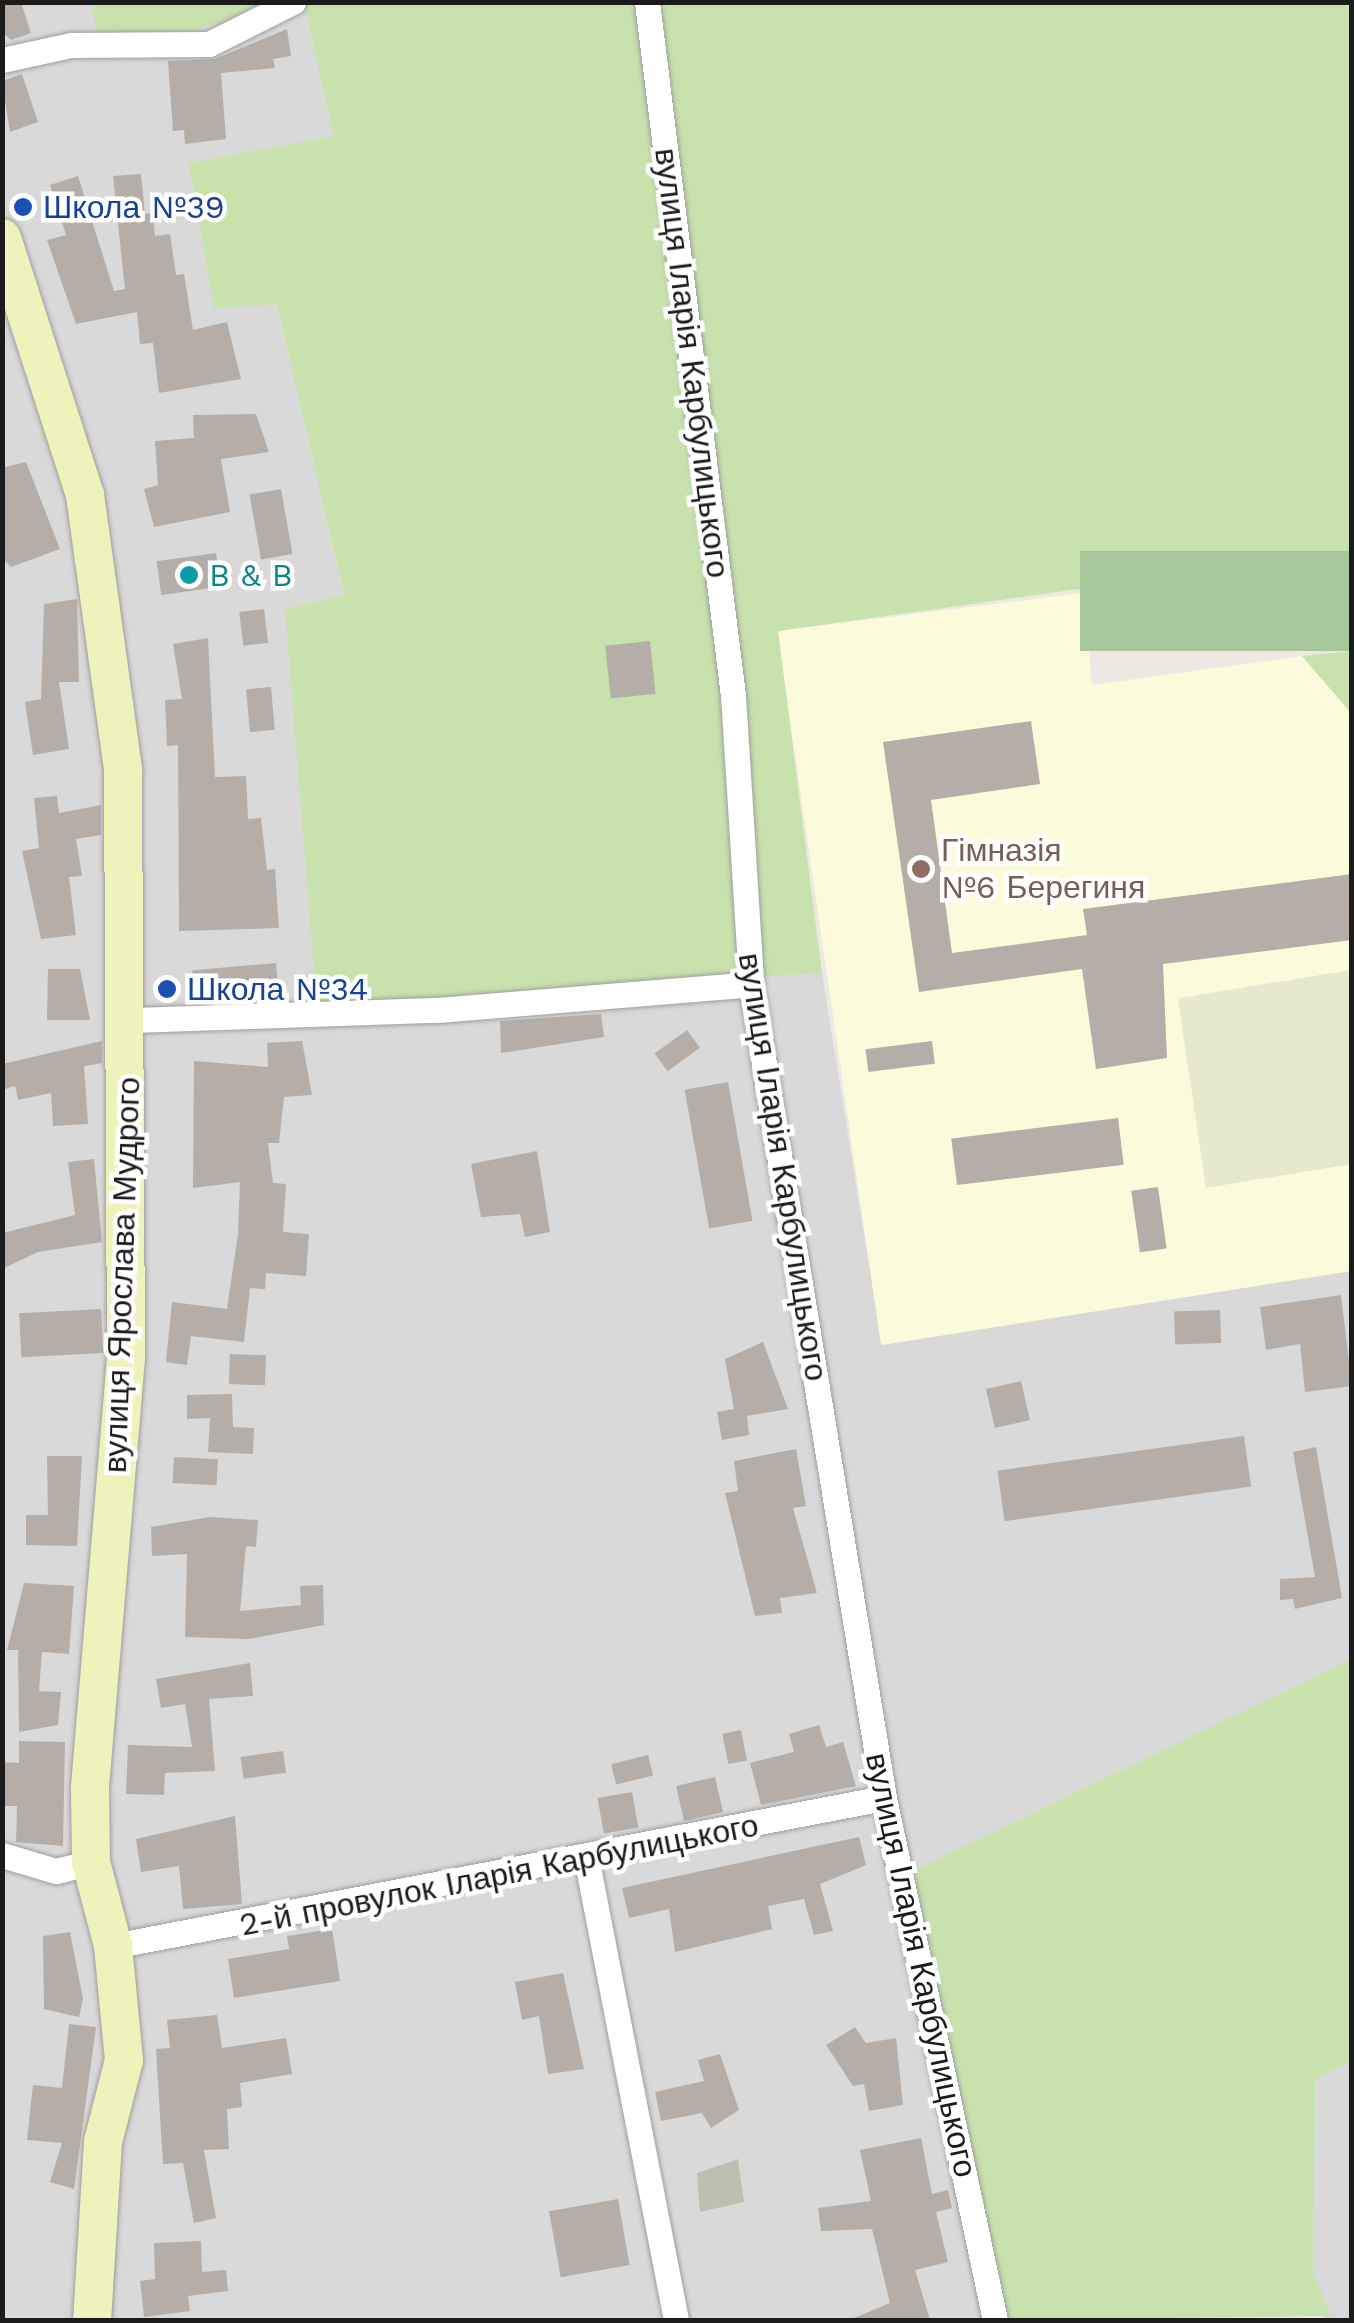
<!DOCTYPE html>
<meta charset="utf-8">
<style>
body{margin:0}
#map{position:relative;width:1354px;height:2323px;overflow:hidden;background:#ece9e2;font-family:"Work Sans",sans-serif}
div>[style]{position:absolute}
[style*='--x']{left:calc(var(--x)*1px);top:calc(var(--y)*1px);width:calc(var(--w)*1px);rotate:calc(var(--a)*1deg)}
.residential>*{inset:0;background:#d9d9d9}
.education>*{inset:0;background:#fbfbdc}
.construction>*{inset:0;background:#bfbfaf}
.farmland>*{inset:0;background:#e7e9cf}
.grass>*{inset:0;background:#c7e2ac}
.forest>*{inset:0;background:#a8c79b;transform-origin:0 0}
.building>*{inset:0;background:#b5aea8;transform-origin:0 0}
.roads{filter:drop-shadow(0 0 2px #9f9f9f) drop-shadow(0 0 2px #9f9f9f)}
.minor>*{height:25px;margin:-12.5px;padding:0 12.5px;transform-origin:12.5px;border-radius:12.5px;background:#fff}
.secondary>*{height:38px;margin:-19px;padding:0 19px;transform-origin:19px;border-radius:19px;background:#eff2ba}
.dots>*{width:28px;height:28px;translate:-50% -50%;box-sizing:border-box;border:5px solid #fff;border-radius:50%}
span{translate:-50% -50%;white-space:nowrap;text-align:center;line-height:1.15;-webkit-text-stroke:9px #fff;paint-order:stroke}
.transit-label{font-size:32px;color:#164399}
.left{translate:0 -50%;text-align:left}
.street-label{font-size:32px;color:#1b1b1b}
.culture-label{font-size:32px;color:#0d838f}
.education-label{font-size:32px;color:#785e54}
.frame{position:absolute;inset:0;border:5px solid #1b1b1b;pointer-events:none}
</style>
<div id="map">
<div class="residential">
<div style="clip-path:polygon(3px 3px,90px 3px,98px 33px,304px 3px,335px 136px,190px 163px,277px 303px,344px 596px,286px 609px,318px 1006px,822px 973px,882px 1345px,1351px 1271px,1351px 1659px,892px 1882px,988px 2320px,3px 2320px)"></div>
<div style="clip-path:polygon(1351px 2061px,1351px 2320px,1325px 2320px,1313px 2272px,1315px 2080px)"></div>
</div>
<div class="education">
<div style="clip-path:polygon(1083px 593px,1092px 685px,1302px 656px,1351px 713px,1351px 970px,1179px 998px,1206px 1187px,1351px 1164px,1351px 1271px,881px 1345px,777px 631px)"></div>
</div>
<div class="construction">
<div style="clip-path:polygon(738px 2159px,744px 2202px,700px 2212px,697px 2173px)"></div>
</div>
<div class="farmland">
<div style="clip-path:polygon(1351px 970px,1351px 1164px,1206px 1188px,1178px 999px)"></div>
</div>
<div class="grass">
<div style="clip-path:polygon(90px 3px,267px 3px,193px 31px,98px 34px)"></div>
<div style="clip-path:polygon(304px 3px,1351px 3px,1351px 551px,778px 631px,822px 973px,317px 1006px,285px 609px,344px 595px,277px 304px,214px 308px,189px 163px,334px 136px)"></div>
<div style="clip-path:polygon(1351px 651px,1351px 713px,1302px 656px)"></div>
<div style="clip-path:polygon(1351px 1659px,1351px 2061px,1315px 2080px,1313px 2272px,1331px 2316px,988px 2320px,891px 1882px)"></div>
</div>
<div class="forest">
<div style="left:1351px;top:551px;width:100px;height:271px;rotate:90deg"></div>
</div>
<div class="building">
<div style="clip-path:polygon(2px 2px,21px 2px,31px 33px,11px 40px,2px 32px)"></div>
<div style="clip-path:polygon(287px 29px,291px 56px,273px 59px,275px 68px,221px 73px,226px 139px,185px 144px,184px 130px,173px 131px,168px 61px,215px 59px)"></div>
<div style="clip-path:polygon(22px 74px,38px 122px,10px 132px,2px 81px)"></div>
<div style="clip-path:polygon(141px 174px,145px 214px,153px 213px,155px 236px,170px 234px,176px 275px,184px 274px,193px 330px,227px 322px,241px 379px,159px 393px,153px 343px,140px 344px,137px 312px,76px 324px,47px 240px,66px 235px,50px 185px,78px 176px,114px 291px,125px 289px,113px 176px)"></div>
<div style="clip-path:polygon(256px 414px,269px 452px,221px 459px,230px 512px,154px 527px,144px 489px,158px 485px,155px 441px,194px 438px,193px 415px)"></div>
<div style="clip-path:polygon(26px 462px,60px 549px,11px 567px,2px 558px,2px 468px)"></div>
<div style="left:281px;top:489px;width:66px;height:32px;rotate:80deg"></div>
<div style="left:216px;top:553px;width:34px;height:60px;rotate:82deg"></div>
<div style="clip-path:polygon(77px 599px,79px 682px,59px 682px,69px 749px,33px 755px,25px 702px,41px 699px,44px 604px)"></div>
<div style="left:264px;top:609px;width:34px;height:25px;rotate:83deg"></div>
<div style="clip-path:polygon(208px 638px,215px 777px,246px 776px,248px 819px,261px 818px,267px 870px,275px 869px,279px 928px,179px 931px,178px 745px,167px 746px,165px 700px,182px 699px,173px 644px)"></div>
<div style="left:650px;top:641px;width:53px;height:45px;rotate:84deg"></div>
<div style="left:271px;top:687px;width:43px;height:25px;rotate:85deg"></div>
<div style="clip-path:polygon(1031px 721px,1040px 784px,931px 800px,952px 953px,1087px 935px,1083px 909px,1352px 874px,1352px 940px,1163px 964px,1167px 1058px,1096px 1069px,1082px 969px,919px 992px,883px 742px)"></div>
<div style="clip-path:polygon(57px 796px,59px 813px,101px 805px,101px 835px,76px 839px,82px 876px,69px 877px,76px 935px,41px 939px,22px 851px,39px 848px,34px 798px)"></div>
<div style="left:276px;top:963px;width:36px;height:84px;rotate:85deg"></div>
<div style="clip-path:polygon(48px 969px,80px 969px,90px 1020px,47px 1020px)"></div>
<div style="clip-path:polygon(601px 1014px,604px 1037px,501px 1053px,500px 1021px)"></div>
<div style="left:687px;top:1030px;width:22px;height:40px;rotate:54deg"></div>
<div style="clip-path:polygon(102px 1041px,102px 1063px,84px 1066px,88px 1124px,53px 1126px,51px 1093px,18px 1100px,15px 1086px,2px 1090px,2px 1064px)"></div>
<div style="clip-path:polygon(302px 1041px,312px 1095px,284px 1097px,279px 1143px,268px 1143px,273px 1183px,286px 1184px,283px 1232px,309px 1234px,306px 1276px,266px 1273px,265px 1289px,250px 1288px,244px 1342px,191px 1336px,187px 1365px,166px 1362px,172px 1302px,227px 1309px,238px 1234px,240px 1182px,193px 1188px,194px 1061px,268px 1067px,267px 1043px)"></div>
<div style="left:932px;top:1041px;width:23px;height:67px;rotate:83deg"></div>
<div style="left:728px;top:1082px;width:141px;height:44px;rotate:80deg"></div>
<div style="left:1118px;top:1118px;width:47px;height:168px;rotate:83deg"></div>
<div style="clip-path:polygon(537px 1151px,550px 1232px,525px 1237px,520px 1214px,481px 1217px,471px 1164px)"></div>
<div style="clip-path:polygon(94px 1159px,102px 1242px,38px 1252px,2px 1269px,2px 1233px,75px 1215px,68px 1162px)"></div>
<div style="left:1158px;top:1187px;width:62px;height:27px;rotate:82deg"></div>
<div style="clip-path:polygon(1341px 1295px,1352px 1386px,1305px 1392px,1300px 1344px,1266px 1350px,1260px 1307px)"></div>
<div style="left:101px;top:1309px;width:44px;height:82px;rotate:87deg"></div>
<div style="left:1220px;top:1310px;width:33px;height:46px;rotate:88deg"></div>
<div style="clip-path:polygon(763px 1342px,788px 1409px,747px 1416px,749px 1435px,722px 1440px,717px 1412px,734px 1409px,725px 1359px)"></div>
<div style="left:230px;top:1354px;width:36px;height:30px;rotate:2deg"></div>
<div style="left:1021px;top:1381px;width:40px;height:36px;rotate:77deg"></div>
<div style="clip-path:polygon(232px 1394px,233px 1427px,254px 1428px,253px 1454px,208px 1452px,210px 1418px,187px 1419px,187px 1395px)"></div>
<div style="left:1244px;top:1436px;width:51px;height:249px;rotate:82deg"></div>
<div style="clip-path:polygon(1316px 1447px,1342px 1598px,1295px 1609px,1293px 1599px,1280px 1600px,1280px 1579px,1315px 1577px,1293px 1452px)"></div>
<div style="clip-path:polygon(796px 1449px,806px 1506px,793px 1508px,817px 1593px,780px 1598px,782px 1613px,755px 1616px,725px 1493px,738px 1491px,734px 1461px)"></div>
<div style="clip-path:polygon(47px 1456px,82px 1456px,77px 1546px,26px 1545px,26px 1515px,48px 1515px)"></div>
<div style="left:174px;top:1457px;width:44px;height:26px;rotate:3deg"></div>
<div style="clip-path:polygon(210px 1517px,258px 1520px,256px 1547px,246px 1546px,240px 1611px,301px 1605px,300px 1586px,323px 1585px,324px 1625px,249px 1639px,185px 1637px,187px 1554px,152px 1556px,151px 1527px)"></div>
<div style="clip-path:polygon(24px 1583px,74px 1586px,69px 1654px,42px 1652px,39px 1691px,61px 1692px,58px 1725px,19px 1732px,18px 1650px,7px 1650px)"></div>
<div style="clip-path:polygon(250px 1663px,253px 1696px,209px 1699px,215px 1771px,165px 1773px,164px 1795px,126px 1794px,128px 1745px,192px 1747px,185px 1704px,161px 1708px,156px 1679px)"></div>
<div style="clip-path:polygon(819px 1725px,826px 1747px,843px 1742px,856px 1786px,761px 1805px,750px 1763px,794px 1752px,789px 1734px)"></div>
<div style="left:741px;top:1730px;width:31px;height:19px;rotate:79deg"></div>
<div style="clip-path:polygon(19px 1741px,65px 1742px,63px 1846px,16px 1842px,17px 1806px,2px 1806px,2px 1762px,19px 1763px)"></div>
<div style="left:283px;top:1751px;width:22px;height:43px;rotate:82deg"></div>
<div style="left:648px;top:1755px;width:21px;height:38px;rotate:76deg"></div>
<div style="left:715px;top:1777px;width:36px;height:40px;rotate:77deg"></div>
<div style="left:632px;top:1792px;width:36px;height:35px;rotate:80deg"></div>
<div style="clip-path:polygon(235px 1816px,242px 1904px,183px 1909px,179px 1866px,141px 1872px,136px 1839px)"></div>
<div style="clip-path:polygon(859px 1837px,866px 1865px,820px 1884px,833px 1931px,814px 1935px,804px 1899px,768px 1906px,772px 1929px,675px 1952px,669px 1909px,629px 1918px,622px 1888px)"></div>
<div style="clip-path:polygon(332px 1929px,340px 1981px,234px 1998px,228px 1959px,289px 1949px,287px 1936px)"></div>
<div style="clip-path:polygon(70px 1932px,83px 1999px,79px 2017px,44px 2009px,43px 1936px)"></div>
<div style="clip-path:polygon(563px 1973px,584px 2069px,548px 2074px,539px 2016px,522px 2020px,515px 1982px)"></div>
<div style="clip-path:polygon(217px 2015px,222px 2048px,286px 2038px,292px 2074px,240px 2083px,242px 2107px,227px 2109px,229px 2149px,204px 2150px,216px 2218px,194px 2223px,183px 2163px,163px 2164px,156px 2049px,170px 2048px,167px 2020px)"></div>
<div style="clip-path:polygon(69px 2024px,96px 2027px,74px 2189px,50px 2182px,62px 2143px,27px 2140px,33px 2085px,62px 2088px)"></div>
<div style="clip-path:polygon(855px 2027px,866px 2043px,896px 2038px,903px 2105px,869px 2111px,864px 2084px,853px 2086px,826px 2045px)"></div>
<div style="clip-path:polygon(720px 2054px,739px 2110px,711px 2128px,702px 2113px,661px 2121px,655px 2092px,704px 2081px,698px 2060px)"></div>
<div style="clip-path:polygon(921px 2138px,932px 2194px,948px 2190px,952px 2208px,936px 2212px,948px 2262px,915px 2270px,930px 2320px,849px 2320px,890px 2303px,872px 2229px,821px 2231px,818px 2208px,871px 2201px,860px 2150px)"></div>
<div style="left:618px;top:2199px;width:67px;height:70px;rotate:80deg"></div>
<div style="clip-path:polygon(201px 2241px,202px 2272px,226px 2270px,228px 2291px,188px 2296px,190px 2311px,144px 2317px,140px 2281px,155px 2279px,154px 2243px)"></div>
</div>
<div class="roads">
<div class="minor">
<div style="--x:647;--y:2;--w:698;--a:82.93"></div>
<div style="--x:733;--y:695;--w:290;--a:86.4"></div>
<div style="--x:751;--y:984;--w:825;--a:80.72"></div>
<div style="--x:884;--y:1798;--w:534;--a:78"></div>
<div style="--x:2;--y:60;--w:71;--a:-12.3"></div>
<div style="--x:71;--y:45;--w:138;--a:-0.4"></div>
<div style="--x:209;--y:44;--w:94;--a:-26.6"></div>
<div style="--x:130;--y:1020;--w:308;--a:-1.9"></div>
<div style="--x:438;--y:1010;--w:314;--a:-4.7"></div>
<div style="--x:2;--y:1855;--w:56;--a:16.5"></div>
<div style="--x:56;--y:1871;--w:36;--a:-14"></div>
<div style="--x:587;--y:1862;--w:467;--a:79"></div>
<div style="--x:113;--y:1946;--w:785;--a:-10.87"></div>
</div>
<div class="secondary">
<div style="--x:2;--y:238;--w:270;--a:72.1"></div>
<div style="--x:85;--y:495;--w:278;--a:82.1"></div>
<div style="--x:123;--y:770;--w:588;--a:89.71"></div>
<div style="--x:126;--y:1358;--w:433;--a:94.8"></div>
<div style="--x:90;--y:1789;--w:73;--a:89.2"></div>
<div style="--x:91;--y:1862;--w:87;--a:75.3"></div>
<div style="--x:113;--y:1946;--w:115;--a:84.5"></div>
<div style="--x:124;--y:2060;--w:85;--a:104.4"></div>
<div style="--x:103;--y:2142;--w:178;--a:93.5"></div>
</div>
</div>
<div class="dots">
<div style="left:23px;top:207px;background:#1a4fb4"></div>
<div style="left:189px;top:575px;background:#0f9aa8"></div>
<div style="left:921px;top:869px;background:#8d6e63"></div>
<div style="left:167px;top:989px;background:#1a4fb4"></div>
</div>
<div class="transit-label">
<span class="left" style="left:43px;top:207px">Школа №39</span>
<span class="left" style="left:187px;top:989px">Школа №34</span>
</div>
<div class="street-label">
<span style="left:692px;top:363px;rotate:83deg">вулиця Іларія Карбулицького</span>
<span style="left:783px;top:1167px;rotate:81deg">вулиця Іларія Карбулицького</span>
<span style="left:122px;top:1275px;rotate:-88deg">вулиця Ярослава Мудрого</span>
<span style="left:499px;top:1875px;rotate:-11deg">2-й провулок Іларія Карбулицького</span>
<span style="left:921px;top:1965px;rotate:78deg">вулиця Іларія Карбулицького</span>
</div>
<div class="culture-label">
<span class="left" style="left:209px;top:575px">B &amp; B</span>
</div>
<div class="education-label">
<span class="left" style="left:941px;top:869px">Гімназія<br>№6 Берегиня</span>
</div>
<div class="frame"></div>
</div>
